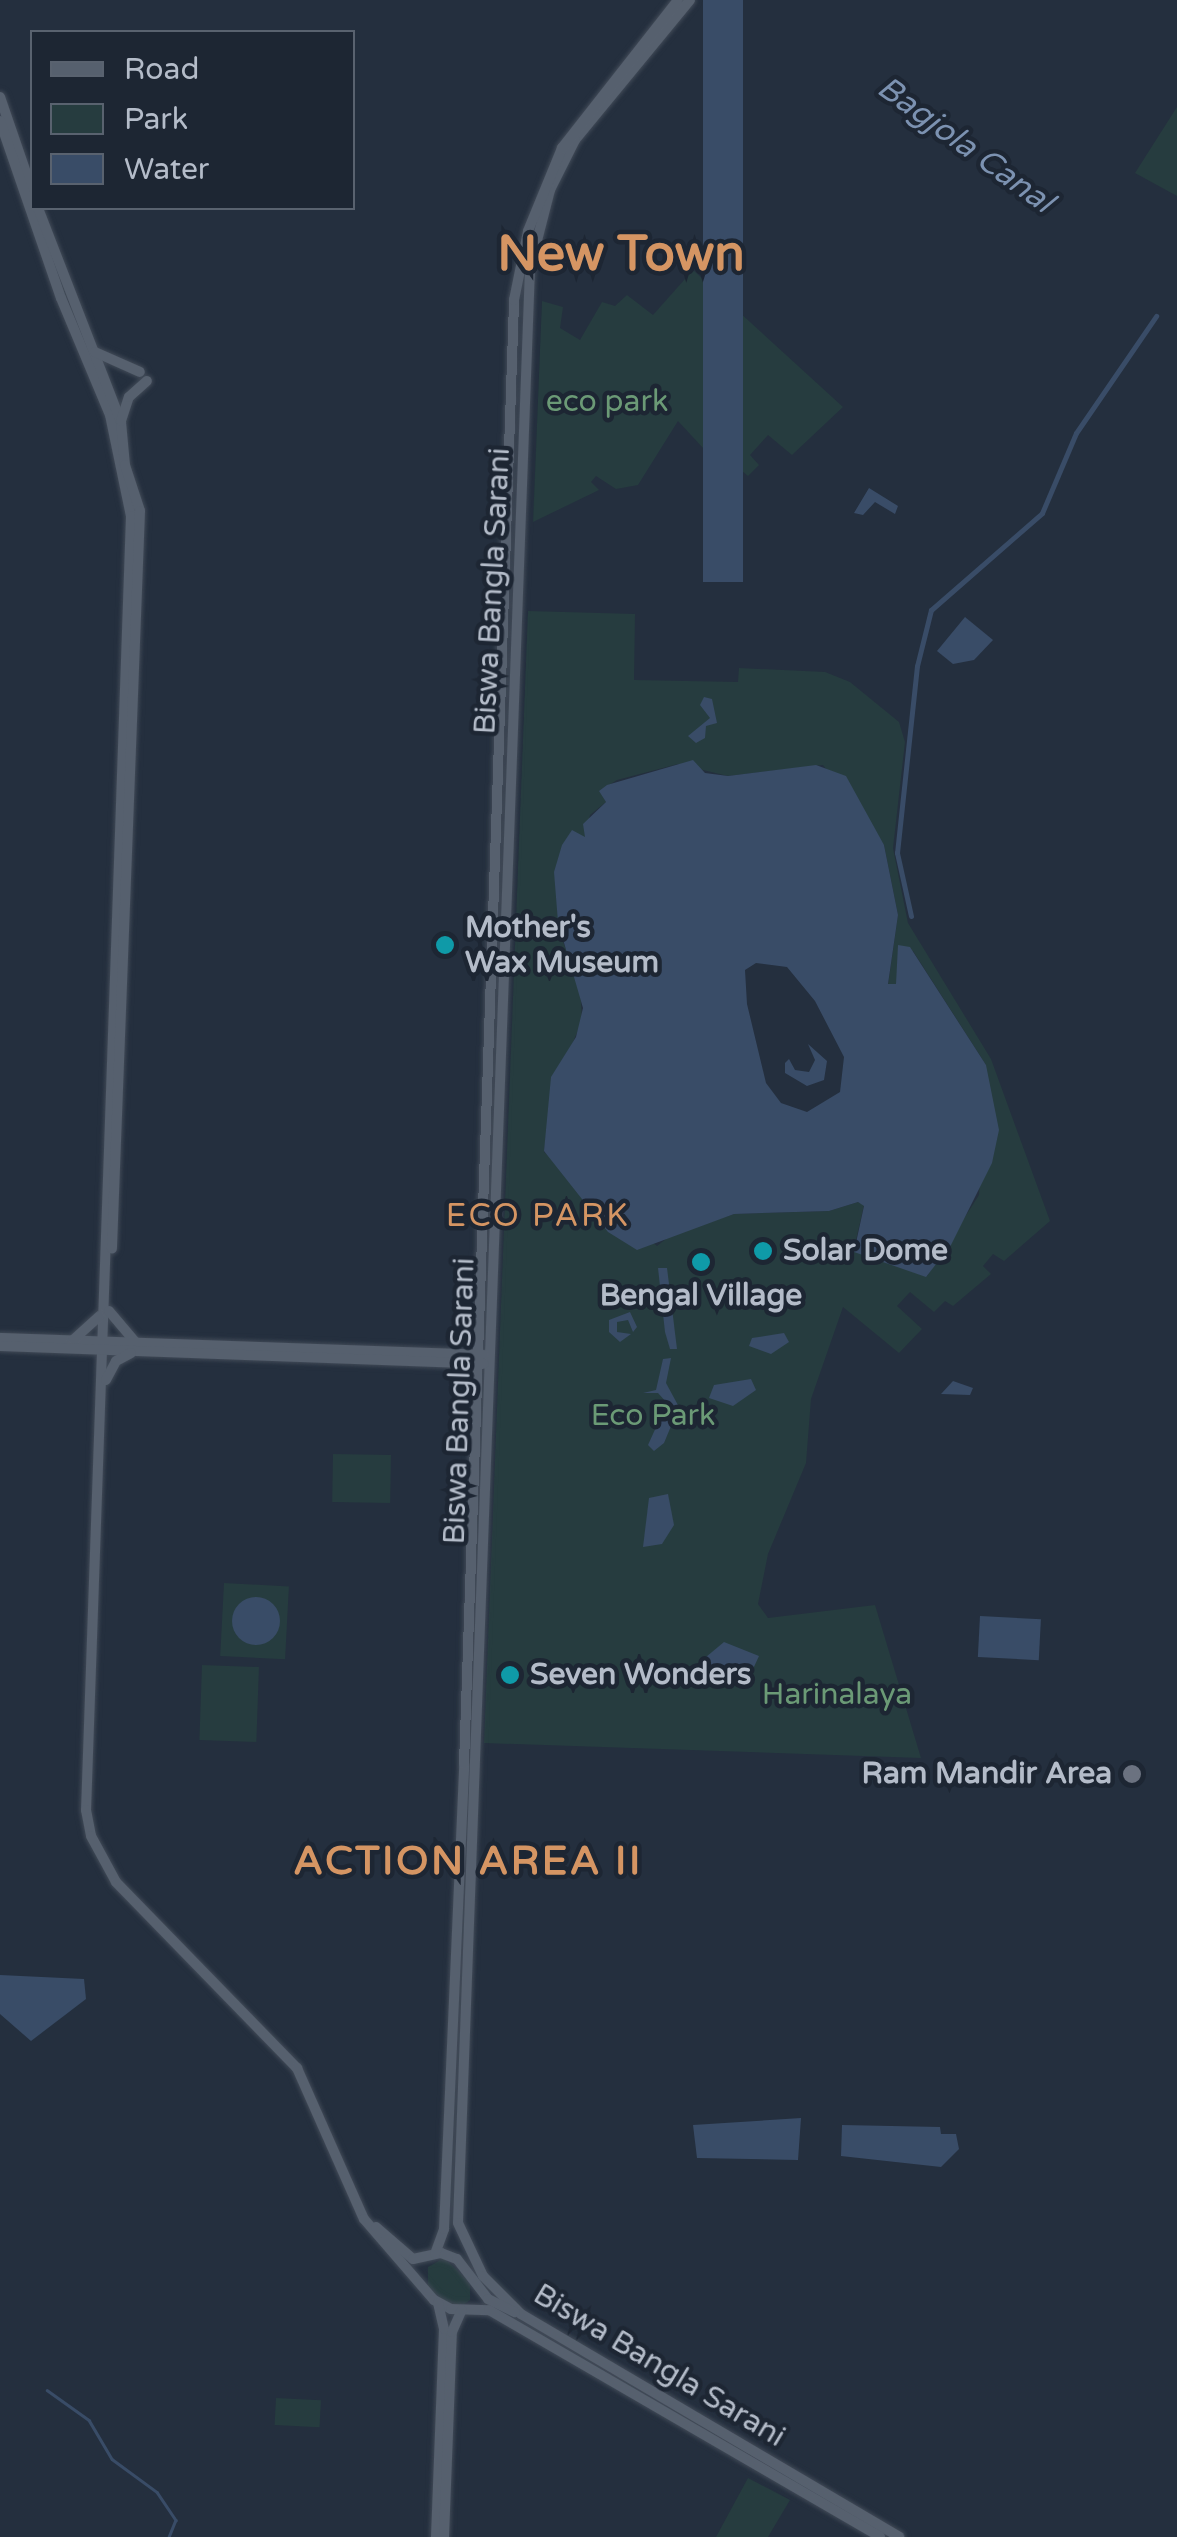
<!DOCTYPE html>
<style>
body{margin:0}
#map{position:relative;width:1177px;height:2537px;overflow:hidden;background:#242f3e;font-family:"Varela Round",sans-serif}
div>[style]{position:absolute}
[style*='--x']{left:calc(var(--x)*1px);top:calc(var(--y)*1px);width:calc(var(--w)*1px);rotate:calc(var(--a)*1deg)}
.green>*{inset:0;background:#263c3f;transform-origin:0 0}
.water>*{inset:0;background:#394c67;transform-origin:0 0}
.round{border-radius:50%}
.stream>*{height:2.5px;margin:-1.25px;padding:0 1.25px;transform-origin:1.25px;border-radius:1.25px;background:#394c67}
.canal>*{height:5px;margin:-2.5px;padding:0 2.5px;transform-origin:2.5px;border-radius:2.5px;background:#394c67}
.roads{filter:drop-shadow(0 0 2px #414a57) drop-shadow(0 0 2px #414a57)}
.major>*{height:10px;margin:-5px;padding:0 5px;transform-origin:5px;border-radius:5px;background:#56606e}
.dots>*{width:28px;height:28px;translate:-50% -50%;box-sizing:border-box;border:5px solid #1d2633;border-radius:50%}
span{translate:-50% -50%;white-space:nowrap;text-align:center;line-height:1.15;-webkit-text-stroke:9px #1d2633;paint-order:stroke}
.park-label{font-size:30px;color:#6b9a76}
.street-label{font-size:30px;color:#b4bcc9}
.poi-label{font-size:30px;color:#b4bcc9;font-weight:700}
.left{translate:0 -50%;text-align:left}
.right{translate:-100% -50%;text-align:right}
.water-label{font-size:32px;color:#7c92b1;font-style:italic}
.neighbourhood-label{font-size:32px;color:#d59563;letter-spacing:2.5px}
.district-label{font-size:40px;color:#d59563;font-weight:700;letter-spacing:2.5px}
.town-label{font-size:50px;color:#d59563;font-weight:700}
.legend{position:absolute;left:30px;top:30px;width:325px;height:180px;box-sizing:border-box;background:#1d2633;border:2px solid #59626f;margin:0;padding:12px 18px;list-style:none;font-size:30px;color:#b4bcc9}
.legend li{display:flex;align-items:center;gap:20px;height:50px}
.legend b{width:50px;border:2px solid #59626f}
</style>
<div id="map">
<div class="green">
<div style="clip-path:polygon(1177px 107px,1177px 196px,1135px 173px)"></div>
<div style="clip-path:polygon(693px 270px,843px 407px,792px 455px,768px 435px,750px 455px,759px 465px,748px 476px,724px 456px,728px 451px,716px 437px,703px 448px,678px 421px,638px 485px,616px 489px,596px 476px,591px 482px,599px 490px,533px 522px,542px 301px,563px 307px,560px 328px,580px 340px,602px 302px,615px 306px,627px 295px,653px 315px)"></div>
<div style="clip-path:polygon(evenodd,528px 611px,635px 614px,634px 680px,738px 682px,739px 668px,825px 672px,850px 682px,899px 722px,905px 742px,893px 848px,908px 923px,991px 1059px,1050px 1221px,1004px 1261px,993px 1254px,983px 1266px,991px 1274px,953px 1306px,945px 1301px,934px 1312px,910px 1292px,897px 1306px,922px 1329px,899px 1353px,843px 1307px,811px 1399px,806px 1463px,768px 1554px,758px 1604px,768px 1618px,875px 1605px,921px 1758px,484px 1743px,528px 611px,678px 764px,728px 776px,823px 765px,884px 845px,898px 915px,888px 985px,896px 984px,913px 951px,986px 1065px,979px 1195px,927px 1276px,869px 1256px,856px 1240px,864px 1205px,858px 1202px,829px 1211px,734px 1214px,671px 1235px,657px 1246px,544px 1152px,551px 1094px,582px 1021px,580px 982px,563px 942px,590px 815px,606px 802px,600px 791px,617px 780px,678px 764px)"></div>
<div style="left:333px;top:1454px;width:58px;height:48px;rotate:1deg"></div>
<div style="left:224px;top:1583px;width:65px;height:73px;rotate:3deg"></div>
<div style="left:202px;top:1665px;width:57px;height:75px;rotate:2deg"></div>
<div style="clip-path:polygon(444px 2258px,470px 2282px,470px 2300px,462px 2306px,444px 2304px,428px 2286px,428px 2267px)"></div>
<div style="left:276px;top:2398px;width:45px;height:27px;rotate:3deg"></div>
<div style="clip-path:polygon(748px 2478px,790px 2500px,768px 2537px,716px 2537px)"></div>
</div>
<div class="water">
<div style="left:703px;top:0;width:40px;height:582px"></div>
<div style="clip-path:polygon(869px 488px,898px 506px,895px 514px,875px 502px,863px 515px,854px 513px)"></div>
<div style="clip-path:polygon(965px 617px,993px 640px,974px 660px,953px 664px,937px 651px)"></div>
<div style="clip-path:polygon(704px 697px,712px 699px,717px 723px,706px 726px,705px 738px,696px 743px,688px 736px,710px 718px,700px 705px)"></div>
<div style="clip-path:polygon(evenodd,693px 760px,705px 773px,728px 776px,816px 765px,846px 776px,884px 845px,898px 915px,888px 984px,896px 984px,898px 945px,910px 947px,986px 1065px,999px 1130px,992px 1163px,951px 1245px,926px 1277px,854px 1252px,864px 1206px,858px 1202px,829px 1211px,734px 1214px,637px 1250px,608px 1232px,544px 1151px,551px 1077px,576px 1037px,583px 1008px,558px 922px,554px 872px,562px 845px,572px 830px,585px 837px,583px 824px,606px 802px,599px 791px,607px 785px,693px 760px,756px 963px,787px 967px,815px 1001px,844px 1057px,840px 1092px,807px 1112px,781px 1103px,766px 1083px,747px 1004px,745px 970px,756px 963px)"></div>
<div style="clip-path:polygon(808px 1044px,827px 1061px,824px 1080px,807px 1086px,785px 1073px,785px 1063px,789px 1059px,795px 1070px,809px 1072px,815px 1060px)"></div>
<div style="clip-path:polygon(658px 1268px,667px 1268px,677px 1349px,670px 1349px,665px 1332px)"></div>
<div style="clip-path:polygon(630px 1312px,637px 1327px,633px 1332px,628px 1320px,617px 1322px,617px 1332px,631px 1334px,620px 1342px,609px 1332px,609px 1320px)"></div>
<div style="clip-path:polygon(784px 1333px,789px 1342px,771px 1354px,749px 1346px,752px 1338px)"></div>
<div style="clip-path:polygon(671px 1358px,666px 1383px,679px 1407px,664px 1443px,654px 1451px,648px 1445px,667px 1403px,658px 1393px,643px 1393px,656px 1390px,663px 1359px)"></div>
<div style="clip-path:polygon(751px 1379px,756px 1390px,733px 1406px,709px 1398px,714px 1385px)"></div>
<div style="clip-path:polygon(953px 1381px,973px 1388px,970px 1395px,941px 1394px)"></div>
<div style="clip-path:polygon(668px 1494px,674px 1525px,662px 1544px,643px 1547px,649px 1498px)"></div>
<div class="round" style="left:232px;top:1597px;width:48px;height:48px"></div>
<div style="left:980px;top:1616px;width:61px;height:41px;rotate:3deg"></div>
<div style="clip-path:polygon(724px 1642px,759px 1656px,753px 1669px,704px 1669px,700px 1662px)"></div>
<div style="clip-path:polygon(0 1975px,84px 1979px,86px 1999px,31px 2041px,0 2014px)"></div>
<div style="clip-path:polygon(801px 2118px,798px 2160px,697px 2158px,693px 2125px)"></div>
<div style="clip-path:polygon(842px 2125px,940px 2127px,941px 2134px,956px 2134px,959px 2149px,941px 2167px,841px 2156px)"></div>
</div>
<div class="stream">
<div style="--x:47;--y:2390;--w:52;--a:35.5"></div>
<div style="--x:89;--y:2420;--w:45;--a:59.5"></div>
<div style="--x:112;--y:2459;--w:56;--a:36.3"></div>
<div style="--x:157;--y:2492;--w:34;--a:56"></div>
<div style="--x:176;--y:2520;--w:18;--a:112"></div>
</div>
<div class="canal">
<div style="--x:911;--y:916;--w:65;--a:-102.5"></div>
<div style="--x:897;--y:853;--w:188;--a:-83.9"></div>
<div style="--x:917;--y:666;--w:58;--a:-76"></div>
<div style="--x:931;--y:610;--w:147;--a:-41.1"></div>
<div style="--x:1042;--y:513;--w:87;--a:-67"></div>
<div style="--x:1076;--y:433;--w:142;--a:-55.6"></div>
</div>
<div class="roads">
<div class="major">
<div style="--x:690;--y:0;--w:181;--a:129.4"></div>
<div style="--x:575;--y:140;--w:56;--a:116.6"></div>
<div style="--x:550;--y:190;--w:81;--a:104.4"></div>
<div style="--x:530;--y:268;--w:1956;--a:92.11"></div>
<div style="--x:458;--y:2223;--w:59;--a:64.7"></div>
<div style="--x:483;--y:2276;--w:54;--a:45"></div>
<div style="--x:521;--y:2314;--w:439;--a:30.5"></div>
<div style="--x:0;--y:97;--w:98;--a:71"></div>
<div style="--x:0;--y:121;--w:187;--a:71"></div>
<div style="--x:61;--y:298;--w:127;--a:67.3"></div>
<div style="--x:110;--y:415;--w:103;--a:78.3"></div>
<div style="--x:131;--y:516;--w:1295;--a:91.99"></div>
<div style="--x:86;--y:1810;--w:26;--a:79"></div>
<div style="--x:91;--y:1836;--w:52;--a:61.5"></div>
<div style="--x:116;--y:1882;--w:260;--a:45.8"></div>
<div style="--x:297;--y:2068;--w:165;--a:66.1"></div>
<div style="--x:364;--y:2219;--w:107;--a:49.2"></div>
<div style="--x:434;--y:2300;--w:19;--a:28"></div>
<div style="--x:451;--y:2309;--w:38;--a:2"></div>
<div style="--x:489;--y:2310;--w:452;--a:30.1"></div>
<div style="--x:38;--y:208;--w:230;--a:68.8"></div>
<div style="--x:121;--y:422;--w:43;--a:84.7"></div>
<div style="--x:125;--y:465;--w:48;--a:71.9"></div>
<div style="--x:140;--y:511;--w:738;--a:92.18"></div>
<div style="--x:95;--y:352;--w:49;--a:24"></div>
<div style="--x:121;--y:421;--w:25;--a:-72"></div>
<div style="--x:129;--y:397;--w:24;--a:-42"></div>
<div style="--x:109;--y:1311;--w:42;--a:49.8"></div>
<div style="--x:0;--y:1338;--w:484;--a:2"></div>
<div style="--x:73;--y:1340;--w:36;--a:-42"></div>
<div style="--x:0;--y:1346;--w:484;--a:2.1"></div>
<div style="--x:106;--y:1380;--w:21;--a:-62"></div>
<div style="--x:116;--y:1361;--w:17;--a:-28"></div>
<div style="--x:376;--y:2227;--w:49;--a:40.9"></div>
<div style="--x:413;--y:2259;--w:29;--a:-12"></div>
<div style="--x:441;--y:2253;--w:17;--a:21"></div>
<div style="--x:457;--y:2259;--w:51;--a:52.2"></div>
<div style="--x:488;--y:2299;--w:30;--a:26"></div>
<div style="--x:435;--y:2254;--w:27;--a:-70"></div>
<div style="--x:444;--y:2229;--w:465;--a:-87.5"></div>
<div style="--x:464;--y:1764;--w:1465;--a:-88.04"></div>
<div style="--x:514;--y:300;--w:70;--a:-78.5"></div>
<div style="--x:528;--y:231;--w:90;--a:-67.7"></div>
<div style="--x:562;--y:148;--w:188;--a:-51.9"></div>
<div style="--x:436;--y:2537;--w:208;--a:-87.8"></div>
<div style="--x:444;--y:2329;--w:26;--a:-103"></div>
<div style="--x:444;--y:2537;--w:205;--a:-87.8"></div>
<div style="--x:452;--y:2332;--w:24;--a:-66"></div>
</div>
</div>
<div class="dots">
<div style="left:445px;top:945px;background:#0f9aa8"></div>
<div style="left:763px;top:1251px;background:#0f9aa8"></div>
<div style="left:701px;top:1262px;background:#0f9aa8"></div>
<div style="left:510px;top:1675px;background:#0f9aa8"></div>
<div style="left:1132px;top:1774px;background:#6b7280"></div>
</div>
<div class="park-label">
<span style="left:607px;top:402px">eco park</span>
<span style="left:653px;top:1416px">Eco Park</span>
<span style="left:837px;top:1695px">Harinalaya</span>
</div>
<div class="street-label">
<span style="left:493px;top:591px;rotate:-87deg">Biswa Bangla Sarani</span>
<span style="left:460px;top:1401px;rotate:-88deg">Biswa Bangla Sarani</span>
<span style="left:659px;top:2366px;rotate:31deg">Biswa Bangla Sarani</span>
</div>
<div class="poi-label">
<span class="left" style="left:465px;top:945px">Mother's<br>Wax Museum</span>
<span class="left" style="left:783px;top:1251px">Solar Dome</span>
<span style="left:701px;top:1296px">Bengal Village</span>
<span class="left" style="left:530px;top:1675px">Seven Wonders</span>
<span class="right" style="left:1112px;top:1774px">Ram Mandir Area</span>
</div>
<div class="water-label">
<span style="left:965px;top:145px;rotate:36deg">Bagjola Canal</span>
</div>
<div class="neighbourhood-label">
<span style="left:538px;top:1216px">ECO PARK</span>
</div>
<div class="district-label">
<span style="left:468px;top:1861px">ACTION AREA II</span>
</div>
<div class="town-label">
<span style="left:621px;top:255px">New Town</span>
</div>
<ul class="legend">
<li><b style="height:12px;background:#56606e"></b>Road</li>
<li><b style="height:28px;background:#263c3f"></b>Park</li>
<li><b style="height:28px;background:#394c67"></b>Water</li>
</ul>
</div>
